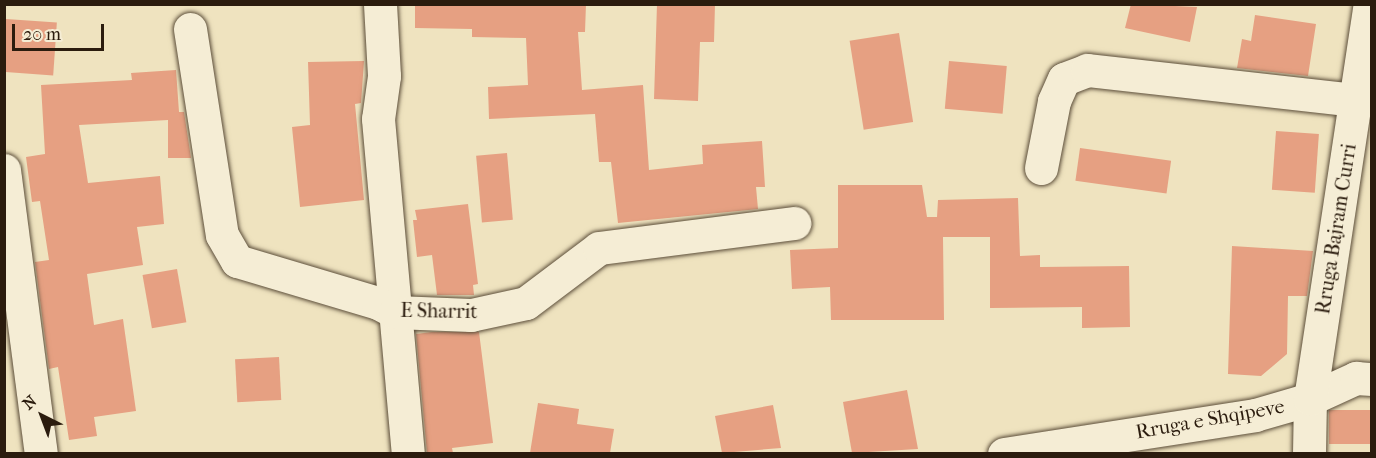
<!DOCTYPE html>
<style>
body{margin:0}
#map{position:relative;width:1376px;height:458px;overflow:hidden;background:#efe3bf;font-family:"IM FELL French Canon",serif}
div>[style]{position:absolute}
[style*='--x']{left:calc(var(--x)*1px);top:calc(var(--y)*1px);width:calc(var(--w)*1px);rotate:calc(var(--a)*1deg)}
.building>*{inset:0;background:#e6a082;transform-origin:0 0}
.roads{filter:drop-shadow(0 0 2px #5c4e3a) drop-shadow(0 0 2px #5c4e3a)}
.street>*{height:33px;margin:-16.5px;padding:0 16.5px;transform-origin:16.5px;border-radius:16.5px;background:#f5edd5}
.secondary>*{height:33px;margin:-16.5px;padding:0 16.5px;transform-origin:16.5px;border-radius:16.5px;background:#f5edd5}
span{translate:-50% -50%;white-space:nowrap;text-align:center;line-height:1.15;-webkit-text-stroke:4.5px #f5edd5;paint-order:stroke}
.street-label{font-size:20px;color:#2b1c0e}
.frame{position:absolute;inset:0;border:6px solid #2b1c0e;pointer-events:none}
.north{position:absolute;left:12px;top:386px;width:60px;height:60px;-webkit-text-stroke:4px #f5edd5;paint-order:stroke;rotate:318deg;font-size:16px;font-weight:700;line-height:24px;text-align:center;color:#2b1c0e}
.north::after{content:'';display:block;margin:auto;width:21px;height:27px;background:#2b1c0e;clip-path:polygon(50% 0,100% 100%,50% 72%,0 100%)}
.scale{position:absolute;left:12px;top:24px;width:92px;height:27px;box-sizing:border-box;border:3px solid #2b1c0e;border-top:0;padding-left:8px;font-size:18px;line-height:21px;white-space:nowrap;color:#2b1c0e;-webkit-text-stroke:4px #f5edd5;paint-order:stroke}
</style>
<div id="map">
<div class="building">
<div style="clip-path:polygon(415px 4px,586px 4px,585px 32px,578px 32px,582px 90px,643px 85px,649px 170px,703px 164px,702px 145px,762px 141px,765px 187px,756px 187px,758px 209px,618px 223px,611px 162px,599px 162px,595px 114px,489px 119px,488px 87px,528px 85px,526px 38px,472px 37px,472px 29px,415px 28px)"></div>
<div style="clip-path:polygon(657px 4px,715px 4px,714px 42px,700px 42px,698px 101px,654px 99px)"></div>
<div style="clip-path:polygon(1131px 4px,1197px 7px,1190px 42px,1125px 28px)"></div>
<div style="clip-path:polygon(1255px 15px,1316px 24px,1308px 76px,1237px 68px,1242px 39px,1251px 41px)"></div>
<div style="left:6px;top:19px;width:51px;height:53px;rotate:4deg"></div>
<div style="left:899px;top:33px;width:90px;height:50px;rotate:81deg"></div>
<div style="clip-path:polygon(364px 61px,361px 103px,355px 104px,364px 200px,300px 207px,292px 127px,310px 125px,308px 62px)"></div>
<div style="left:949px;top:61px;width:58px;height:48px;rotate:5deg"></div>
<div style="clip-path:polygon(176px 70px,179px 112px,184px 112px,191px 158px,168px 158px,168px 120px,79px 125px,88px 183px,160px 176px,164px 224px,137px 227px,143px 265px,87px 274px,94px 325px,123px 319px,136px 411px,94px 417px,97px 436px,69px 440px,58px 367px,49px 369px,35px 262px,49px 260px,40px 201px,32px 202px,26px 157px,45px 154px,41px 85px,132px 80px,131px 73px)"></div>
<div style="left:1276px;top:131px;width:43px;height:59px;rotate:4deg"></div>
<div style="left:1080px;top:148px;width:92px;height:33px;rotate:8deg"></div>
<div style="left:507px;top:153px;width:67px;height:31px;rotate:85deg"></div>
<div style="clip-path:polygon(838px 185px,922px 185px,927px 217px,937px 217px,938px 200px,1018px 198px,1020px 256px,1040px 255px,1040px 267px,1129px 266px,1130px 327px,1082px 328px,1082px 307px,990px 308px,990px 237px,943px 237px,944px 320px,831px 320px,830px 287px,792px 289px,790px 250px,838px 248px)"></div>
<div style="clip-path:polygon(468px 204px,478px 284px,473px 285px,474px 295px,437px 295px,432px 255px,417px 257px,413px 220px,417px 220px,415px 210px)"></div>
<div style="clip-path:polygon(1232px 246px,1313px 251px,1307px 296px,1288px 296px,1287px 354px,1261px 376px,1228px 374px)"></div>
<div style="left:177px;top:269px;width:54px;height:35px;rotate:80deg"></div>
<div style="clip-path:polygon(432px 332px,479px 332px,493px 443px,452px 448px,453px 453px,427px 453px,416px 334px)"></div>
<div style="left:279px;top:357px;width:43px;height:44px;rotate:87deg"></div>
<div style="clip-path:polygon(907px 390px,918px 449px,852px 453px,843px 402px)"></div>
<div style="clip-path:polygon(538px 403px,579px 409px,577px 424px,614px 429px,610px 453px,530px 453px)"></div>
<div style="clip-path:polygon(773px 405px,781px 448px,722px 453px,715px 416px)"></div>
<div style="left:1371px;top:410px;width:34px;height:42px;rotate:90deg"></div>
</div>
<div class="roads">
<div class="street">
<div style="--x:380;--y:4;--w:72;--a:86.8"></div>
<div style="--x:384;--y:76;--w:43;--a:97.9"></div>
<div style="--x:378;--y:119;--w:336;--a:84.9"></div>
<div style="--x:190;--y:29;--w:208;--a:81.2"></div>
<div style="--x:222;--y:235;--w:30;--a:60"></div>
<div style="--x:237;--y:261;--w:147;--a:16.6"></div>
<div style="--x:378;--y:303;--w:19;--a:28"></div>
<div style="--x:395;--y:312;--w:76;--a:2.3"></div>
<div style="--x:471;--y:315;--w:56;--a:-12.3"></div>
<div style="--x:526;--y:303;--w:91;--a:-37"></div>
<div style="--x:599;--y:248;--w:197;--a:-7.3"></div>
<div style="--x:1041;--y:168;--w:68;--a:-79"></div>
<div style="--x:1054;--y:101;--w:24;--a:-66"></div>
<div style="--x:1064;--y:79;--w:25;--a:-21"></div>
<div style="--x:1087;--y:70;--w:270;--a:6.4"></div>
<div style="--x:4;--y:170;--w:286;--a:82.6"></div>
<div style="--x:1004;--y:454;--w:254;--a:-8.8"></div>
<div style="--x:1255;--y:415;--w:57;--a:-16.2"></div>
<div style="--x:1310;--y:399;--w:51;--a:-24.5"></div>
<div style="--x:1356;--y:378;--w:16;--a:4"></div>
</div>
<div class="secondary">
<div style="--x:1309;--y:454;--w:55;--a:-89"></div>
<div style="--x:1310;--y:399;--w:400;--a:-81.4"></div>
</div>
</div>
<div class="street-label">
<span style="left:1336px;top:229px;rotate:-81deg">Rruga Bajram Curri</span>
<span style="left:439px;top:311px;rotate:1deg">E Sharrit</span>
<span style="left:1210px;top:419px;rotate:-10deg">Rruga e Shqipeve</span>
</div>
<div class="frame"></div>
<div class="north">N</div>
<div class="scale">20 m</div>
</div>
